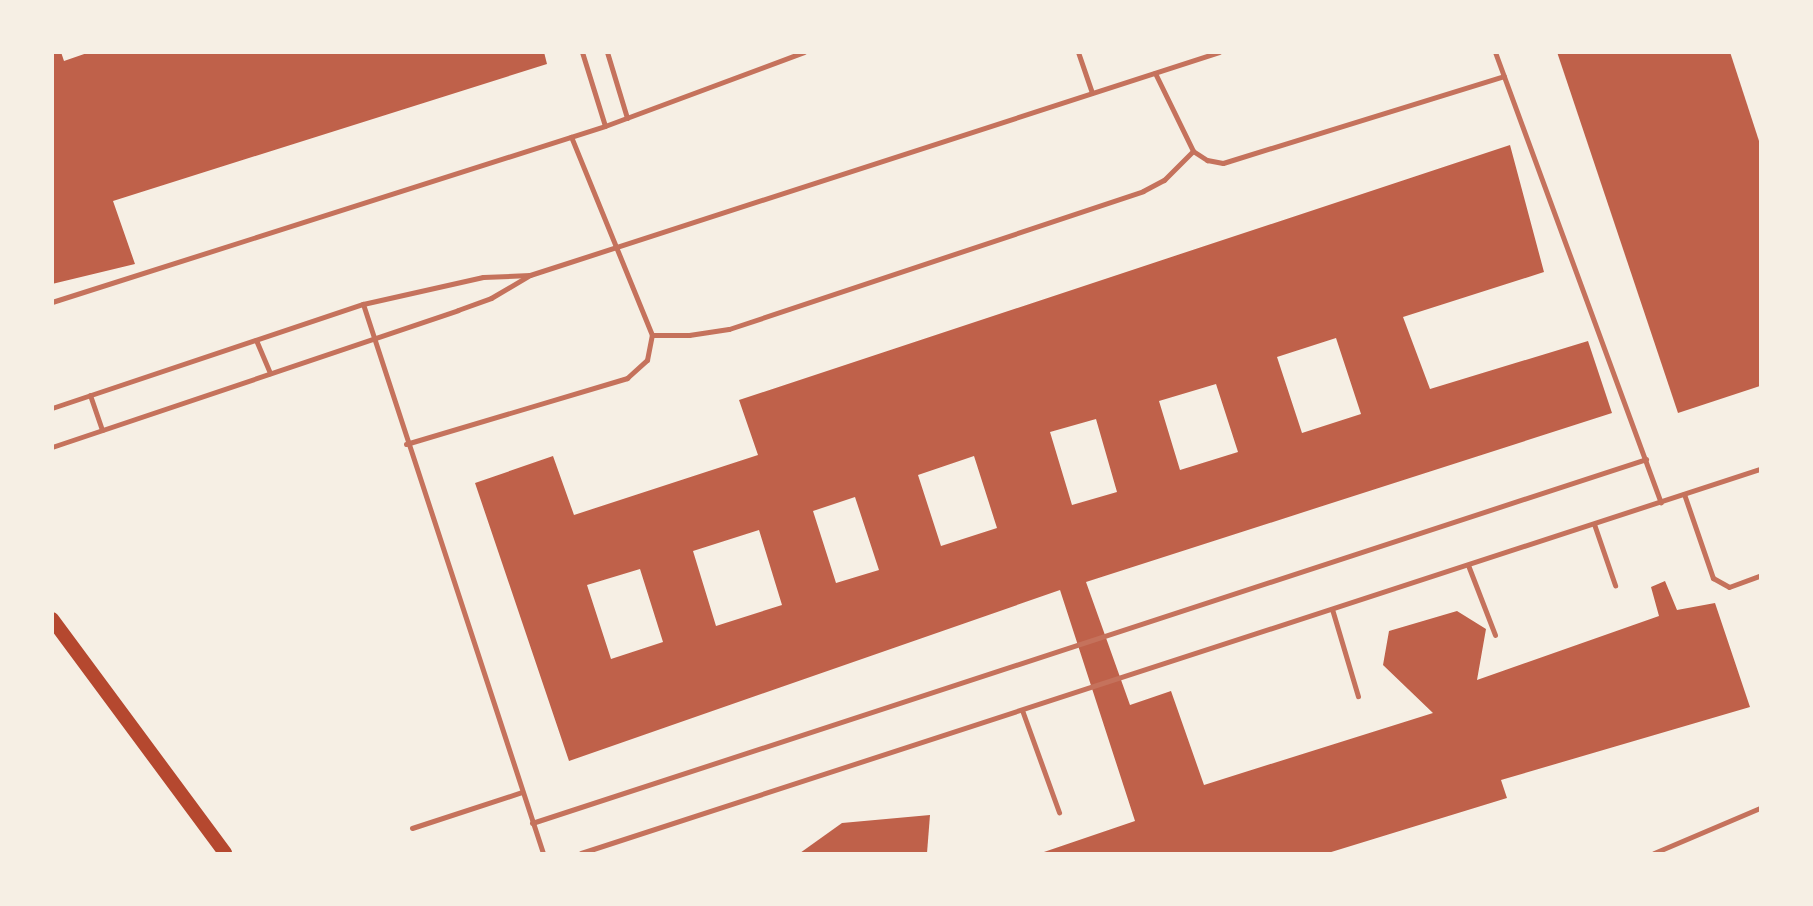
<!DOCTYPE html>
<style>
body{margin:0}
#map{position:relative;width:1813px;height:906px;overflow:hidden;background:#f6efe4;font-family:Figtree,sans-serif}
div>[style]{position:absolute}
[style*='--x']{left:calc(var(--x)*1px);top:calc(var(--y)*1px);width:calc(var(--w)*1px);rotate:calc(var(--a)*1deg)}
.building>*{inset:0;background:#bf614a}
.service>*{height:5px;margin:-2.5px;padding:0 2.5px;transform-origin:2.5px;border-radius:2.5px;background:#c5725c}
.secondary>*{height:14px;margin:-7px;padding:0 7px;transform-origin:7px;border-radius:7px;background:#b5482f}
span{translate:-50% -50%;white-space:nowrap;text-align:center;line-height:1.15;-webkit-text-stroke:7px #f6efe4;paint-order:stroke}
.frame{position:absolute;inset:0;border:54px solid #f6efe4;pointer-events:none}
</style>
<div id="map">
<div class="building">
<div style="clip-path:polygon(52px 52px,61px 52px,64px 61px,90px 52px,544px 52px,547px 64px,113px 201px,135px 264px,52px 284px)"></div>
<div style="clip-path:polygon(1557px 52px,1730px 52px,1760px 144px,1760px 386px,1678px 413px)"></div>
<div style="clip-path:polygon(evenodd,1510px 145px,1544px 272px,1403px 317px,1430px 389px,1588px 341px,1612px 413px,1086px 582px,1130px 705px,1171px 691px,1204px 785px,1433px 713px,1383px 665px,1389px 631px,1457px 611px,1486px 629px,1477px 680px,1659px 616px,1651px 587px,1665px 581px,1677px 610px,1715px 603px,1750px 707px,1501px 780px,1507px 798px,1328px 853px,1041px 853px,1135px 821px,1060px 590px,569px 761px,475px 483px,553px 456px,574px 515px,758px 455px,739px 400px,1510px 145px,1336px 338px,1361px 414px,1302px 433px,1277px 357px,1336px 338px,1510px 145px,1216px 384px,1238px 452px,1180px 470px,1159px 401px,1216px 384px,1510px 145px,1096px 419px,1117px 492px,1072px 505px,1050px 432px,1096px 419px,1510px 145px,974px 456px,997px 528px,941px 546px,918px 475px,974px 456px,1510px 145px,855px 497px,879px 570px,836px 583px,813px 511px,855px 497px,1510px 145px,759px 530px,782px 605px,716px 626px,693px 551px,759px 530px,1510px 145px,640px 569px,663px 642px,611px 659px,587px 585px,640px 569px)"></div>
<div style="clip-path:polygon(930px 815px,927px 853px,800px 853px,842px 823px)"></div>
</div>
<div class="service">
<div style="--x:582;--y:52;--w:77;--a:72.7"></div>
<div style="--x:607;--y:52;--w:69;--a:73.1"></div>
<div style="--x:1078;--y:52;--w:43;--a:71.1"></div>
<div style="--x:1495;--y:52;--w:480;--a:69.8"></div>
<div style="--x:1155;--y:73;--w:87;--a:64"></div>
<div style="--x:1193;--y:151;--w:17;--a:33"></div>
<div style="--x:1207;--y:160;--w:16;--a:11"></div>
<div style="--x:1223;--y:163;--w:294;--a:-17.2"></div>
<div style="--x:52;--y:302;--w:580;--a:-17.65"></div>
<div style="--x:605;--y:126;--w:212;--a:-20.4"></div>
<div style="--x:363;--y:304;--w:578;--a:71.85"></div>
<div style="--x:652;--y:335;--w:37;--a:0"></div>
<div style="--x:689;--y:335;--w:40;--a:-8.5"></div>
<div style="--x:729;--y:329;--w:436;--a:-18.4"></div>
<div style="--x:1143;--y:191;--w:24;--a:-28"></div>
<div style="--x:1164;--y:180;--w:41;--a:-45"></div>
<div style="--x:256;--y:340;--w:36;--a:67"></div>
<div style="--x:90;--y:395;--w:37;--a:71"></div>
<div style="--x:52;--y:408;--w:328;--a:-18.5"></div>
<div style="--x:363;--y:304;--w:123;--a:-12.7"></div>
<div style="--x:483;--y:277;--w:47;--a:-2.4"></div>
<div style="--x:406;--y:444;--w:231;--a:-16.6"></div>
<div style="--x:627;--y:378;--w:27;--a:-42"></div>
<div style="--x:647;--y:360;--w:25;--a:-79"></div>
<div style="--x:652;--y:335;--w:214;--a:-112.2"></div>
<div style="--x:52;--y:447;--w:428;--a:-18.6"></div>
<div style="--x:458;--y:310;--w:35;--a:-20"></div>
<div style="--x:491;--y:298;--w:45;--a:-30.5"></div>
<div style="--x:530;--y:275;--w:724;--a:-17.93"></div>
<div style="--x:1684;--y:494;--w:89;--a:71"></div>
<div style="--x:1713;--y:578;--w:18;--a:29"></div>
<div style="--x:1729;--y:587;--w:33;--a:-20"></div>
<div style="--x:1594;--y:524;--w:65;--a:71"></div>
<div style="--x:1468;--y:565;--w:75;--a:68.9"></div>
<div style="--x:1332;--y:609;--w:91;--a:73.4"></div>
<div style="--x:1022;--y:710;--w:109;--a:70.1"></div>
<div style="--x:532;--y:823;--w:1172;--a:-18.09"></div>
<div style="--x:412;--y:828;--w:116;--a:-18.1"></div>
<div style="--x:581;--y:853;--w:1240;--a:-18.04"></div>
<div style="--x:1654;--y:853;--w:115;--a:-23"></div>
</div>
<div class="secondary">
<div style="--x:52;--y:619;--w:291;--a:53.5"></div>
</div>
<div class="frame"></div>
</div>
